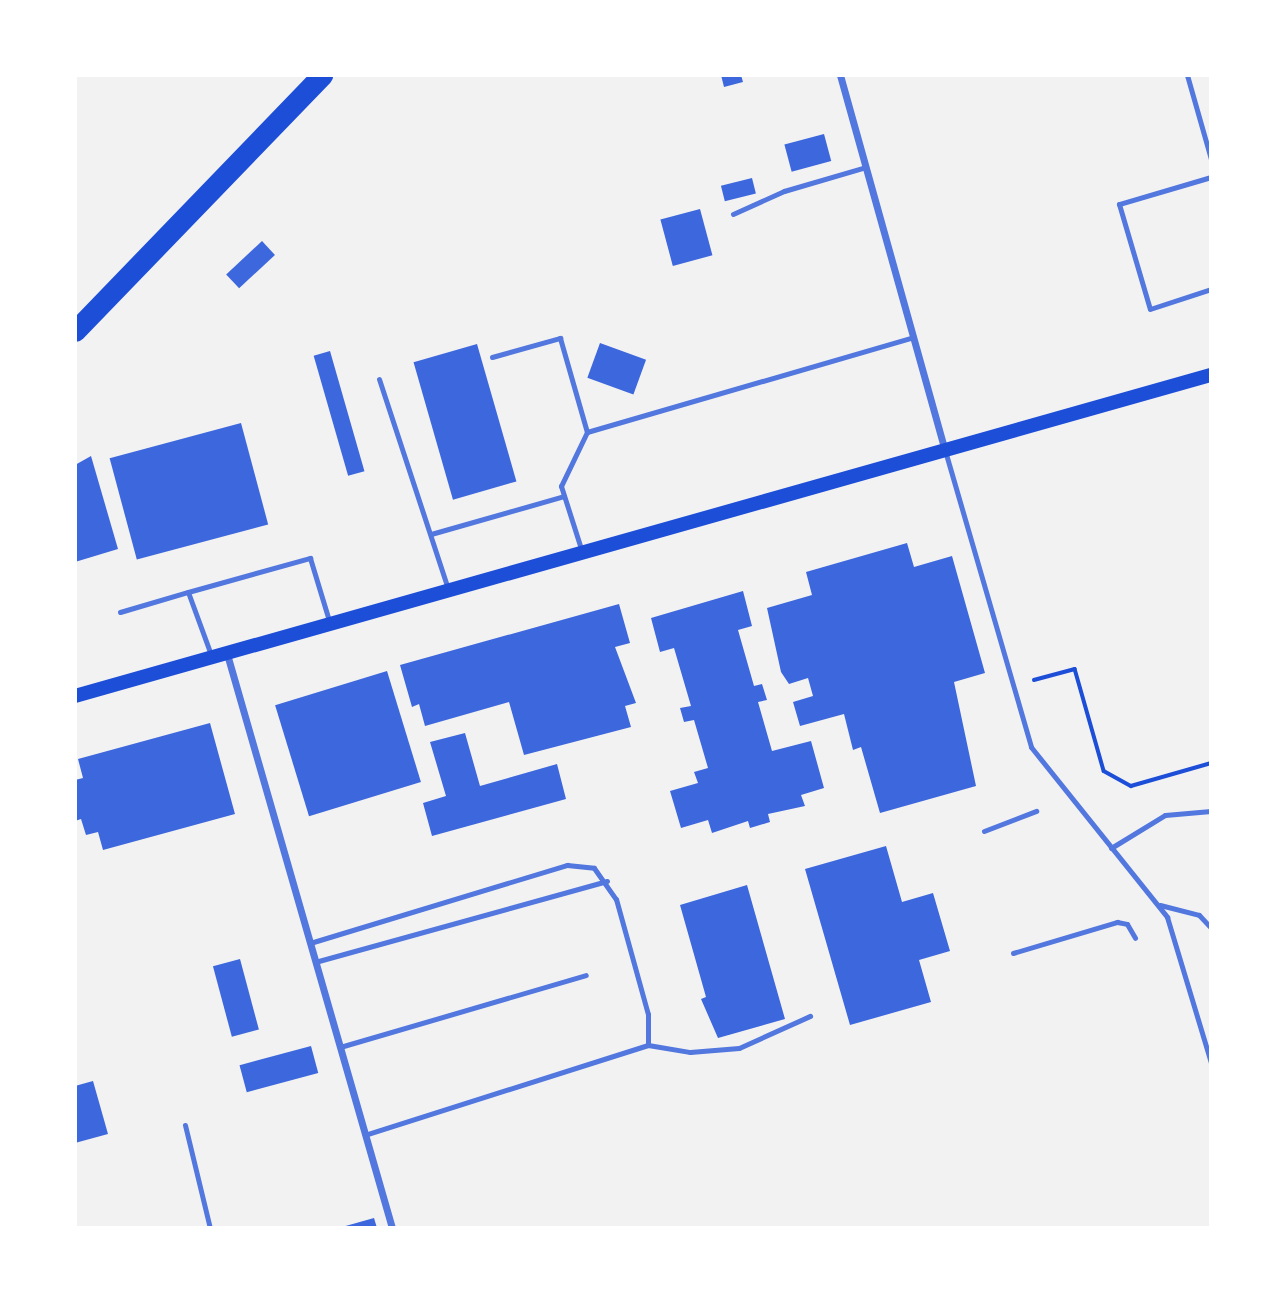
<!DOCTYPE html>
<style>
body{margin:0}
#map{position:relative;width:1286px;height:1303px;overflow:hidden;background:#f2f2f2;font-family:Arial,sans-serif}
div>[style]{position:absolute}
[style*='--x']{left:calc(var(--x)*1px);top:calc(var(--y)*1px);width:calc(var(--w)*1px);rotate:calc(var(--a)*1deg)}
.building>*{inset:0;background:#3d67dc;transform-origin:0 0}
.path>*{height:3.5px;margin:-1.75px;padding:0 1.75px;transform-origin:1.75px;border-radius:1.75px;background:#1d4ed8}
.service>*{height:5px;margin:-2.5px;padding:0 2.5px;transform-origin:2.5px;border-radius:2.5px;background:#5277de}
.minor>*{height:7px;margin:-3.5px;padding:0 3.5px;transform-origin:3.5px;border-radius:3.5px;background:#5277de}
.secondary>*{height:14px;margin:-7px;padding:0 7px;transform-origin:7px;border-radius:7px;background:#1d4ed8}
.motorway>*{height:21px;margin:-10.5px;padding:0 10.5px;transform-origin:10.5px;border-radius:10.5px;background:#1d4ed8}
span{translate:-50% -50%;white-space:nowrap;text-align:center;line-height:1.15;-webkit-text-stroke:5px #fff;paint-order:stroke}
.frame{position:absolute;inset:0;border:77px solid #fff;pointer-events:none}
</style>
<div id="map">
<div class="building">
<div style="clip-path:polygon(721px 75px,741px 75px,743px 82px,724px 87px)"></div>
<div style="left:824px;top:134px;width:28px;height:41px;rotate:75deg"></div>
<div style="left:752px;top:178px;width:16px;height:32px;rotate:76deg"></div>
<div style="left:700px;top:209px;width:48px;height:41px;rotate:75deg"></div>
<div style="left:262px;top:241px;width:19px;height:49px;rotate:47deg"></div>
<div style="left:600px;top:343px;width:49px;height:37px;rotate:20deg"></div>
<div style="left:477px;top:344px;width:143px;height:66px;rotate:74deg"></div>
<div style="left:330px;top:351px;width:125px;height:17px;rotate:74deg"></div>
<div style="left:241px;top:423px;width:105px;height:136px;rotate:75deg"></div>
<div style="clip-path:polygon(91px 456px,118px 549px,75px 562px,75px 465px)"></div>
<div style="clip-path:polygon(907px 543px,914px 567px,952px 556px,985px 673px,954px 682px,976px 786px,880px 813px,861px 747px,853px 750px,844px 714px,800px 726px,793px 702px,813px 696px,808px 678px,789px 684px,781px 672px,767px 608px,812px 595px,806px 572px)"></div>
<div style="clip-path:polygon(743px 591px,752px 626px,738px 630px,754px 686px,762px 684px,767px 700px,758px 702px,772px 751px,811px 741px,824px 788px,801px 795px,805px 806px,768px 814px,770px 822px,750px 828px,748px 821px,712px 833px,708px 820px,681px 828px,670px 791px,698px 783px,694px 772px,708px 768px,694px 720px,684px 722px,680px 708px,691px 706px,674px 648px,660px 652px,651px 618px)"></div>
<div style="clip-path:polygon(619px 604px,630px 643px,615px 647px,636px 703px,625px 706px,631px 727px,524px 755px,509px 702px,425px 726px,419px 704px,412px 707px,400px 665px)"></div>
<div style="left:387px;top:671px;width:116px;height:117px;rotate:73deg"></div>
<div style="clip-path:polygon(210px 723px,235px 814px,103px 850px,98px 832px,86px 835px,81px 819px,75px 821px,75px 780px,83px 778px,78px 759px)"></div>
<div style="clip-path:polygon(465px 733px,480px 786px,557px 764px,566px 799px,432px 836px,423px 803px,446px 796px,430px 742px)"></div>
<div style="clip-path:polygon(886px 846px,902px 902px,933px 893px,950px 951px,919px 960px,931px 1002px,850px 1025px,805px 869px)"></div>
<div style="clip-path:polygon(747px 885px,785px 1019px,718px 1038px,701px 999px,706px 997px,680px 905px)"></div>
<div style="left:240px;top:959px;width:73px;height:28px;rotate:75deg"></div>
<div style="left:311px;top:1046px;width:28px;height:74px;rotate:75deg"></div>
<div style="clip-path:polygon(93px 1081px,108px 1134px,75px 1143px,75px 1086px)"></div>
<div style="clip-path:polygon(374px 1218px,377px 1228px,342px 1228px,342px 1227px)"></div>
</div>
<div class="path">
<div style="--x:1034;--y:680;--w:42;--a:-15"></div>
<div style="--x:1075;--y:669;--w:106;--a:74.1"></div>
<div style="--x:1104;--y:771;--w:31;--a:29"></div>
<div style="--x:1131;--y:786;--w:83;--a:-16"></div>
</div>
<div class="service">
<div style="--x:1187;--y:75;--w:87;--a:74.1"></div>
<div style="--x:1211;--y:177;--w:96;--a:163.6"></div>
<div style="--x:1119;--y:204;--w:109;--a:73.6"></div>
<div style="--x:1150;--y:309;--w:64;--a:-18.2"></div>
<div style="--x:733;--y:214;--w:56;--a:-24.3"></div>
<div style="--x:784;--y:191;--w:85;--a:-16.3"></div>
<div style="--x:492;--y:357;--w:71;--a:-15.6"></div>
<div style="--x:560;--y:338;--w:98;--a:74"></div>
<div style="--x:587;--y:432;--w:60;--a:115.7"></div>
<div style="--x:561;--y:486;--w:69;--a:72.3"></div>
<div style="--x:379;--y:379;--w:221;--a:71.8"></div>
<div style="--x:587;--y:432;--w:340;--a:-16.2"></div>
<div style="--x:946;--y:454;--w:305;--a:73.8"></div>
<div style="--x:1031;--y:747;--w:218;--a:51.3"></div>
<div style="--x:1167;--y:917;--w:152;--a:73.2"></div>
<div style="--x:431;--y:534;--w:138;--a:-15.9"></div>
<div style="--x:188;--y:592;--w:127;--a:-15.6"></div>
<div style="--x:310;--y:558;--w:69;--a:73.1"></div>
<div style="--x:120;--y:612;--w:71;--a:-16.4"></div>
<div style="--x:188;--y:592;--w:67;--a:69.9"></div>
<div style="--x:984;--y:831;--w:56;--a:-21"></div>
<div style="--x:1111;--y:848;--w:63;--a:-31.4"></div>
<div style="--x:1165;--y:815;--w:46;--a:-5"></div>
<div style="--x:1160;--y:905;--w:40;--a:14.4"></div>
<div style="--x:1199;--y:915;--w:18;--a:47"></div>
<div style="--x:310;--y:943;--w:269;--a:-16.9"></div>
<div style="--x:567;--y:865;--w:27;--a:6"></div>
<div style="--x:594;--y:868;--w:38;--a:55"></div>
<div style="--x:616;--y:899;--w:119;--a:74.5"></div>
<div style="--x:648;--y:1014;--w:31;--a:90"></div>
<div style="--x:648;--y:1045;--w:297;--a:162.4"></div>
<div style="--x:1013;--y:953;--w:109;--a:-16.6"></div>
<div style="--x:1117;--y:922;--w:10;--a:11"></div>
<div style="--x:1127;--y:924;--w:16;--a:60"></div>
<div style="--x:315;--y:962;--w:303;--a:-15.5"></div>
<div style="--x:648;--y:1045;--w:43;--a:9.5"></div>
<div style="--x:690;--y:1052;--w:49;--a:-4.7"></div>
<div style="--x:739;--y:1048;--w:78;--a:-24.3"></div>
<div style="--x:340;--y:1047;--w:256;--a:-16.3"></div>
<div style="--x:185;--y:1125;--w:106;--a:76.4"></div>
</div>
<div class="minor">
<div style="--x:840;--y:75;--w:389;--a:74.4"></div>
<div style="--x:227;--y:654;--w:597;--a:73.96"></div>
</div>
<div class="secondary">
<div style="--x:75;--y:696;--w:1180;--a:-15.78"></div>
</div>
<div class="motorway">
<div style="--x:75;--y:331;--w:356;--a:-46"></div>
</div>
<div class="frame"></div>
</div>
